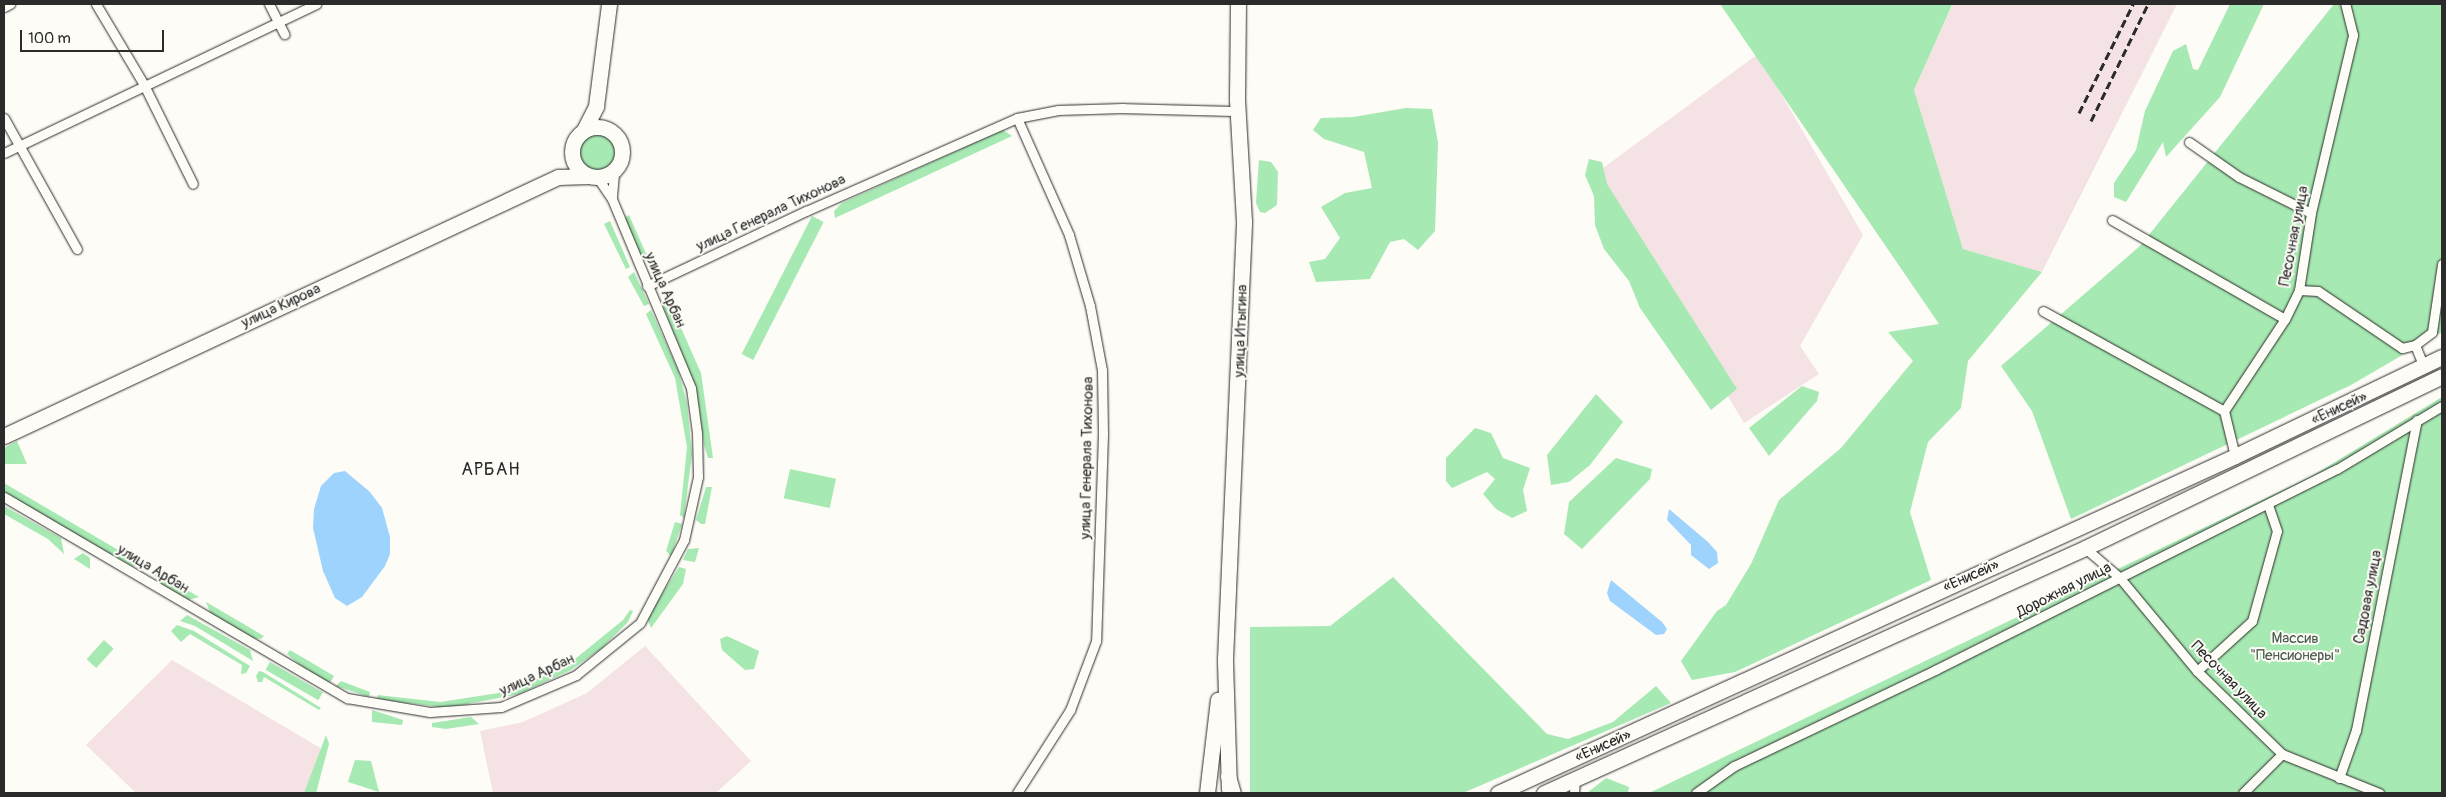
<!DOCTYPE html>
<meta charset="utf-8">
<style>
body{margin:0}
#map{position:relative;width:2446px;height:797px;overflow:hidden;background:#fdfcf7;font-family:Pangolin,sans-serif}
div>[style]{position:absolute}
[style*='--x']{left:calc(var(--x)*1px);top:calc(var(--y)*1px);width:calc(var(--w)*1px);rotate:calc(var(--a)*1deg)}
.built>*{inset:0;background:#f4e2e5}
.green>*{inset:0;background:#a7e9b2;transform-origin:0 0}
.round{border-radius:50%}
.water>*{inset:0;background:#9ed3fd}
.roads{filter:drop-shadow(0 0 1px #2b2b2b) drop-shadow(0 0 1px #2b2b2b)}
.minor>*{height:9px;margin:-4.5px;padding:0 4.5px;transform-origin:4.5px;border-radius:4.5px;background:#fdfcf7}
.primary>*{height:15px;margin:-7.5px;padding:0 7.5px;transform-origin:7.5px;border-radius:7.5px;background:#fdfcf7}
.primary>.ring{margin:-7.5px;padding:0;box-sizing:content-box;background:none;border:15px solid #fdfcf7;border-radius:50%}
.trunk>*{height:15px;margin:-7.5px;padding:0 7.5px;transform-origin:7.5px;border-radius:7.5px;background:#fdfcf7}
.rail>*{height:3px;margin-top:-1.5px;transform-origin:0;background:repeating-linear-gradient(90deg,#2b2b2b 0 8px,transparent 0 12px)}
span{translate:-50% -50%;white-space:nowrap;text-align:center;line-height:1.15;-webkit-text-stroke:4px #fdfcf7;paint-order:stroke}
.street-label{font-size:15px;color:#2b2b2b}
.park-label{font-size:15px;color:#4a5a4d}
.quarter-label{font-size:18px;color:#2b2b2b;letter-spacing:1px}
.frame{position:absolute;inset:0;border:5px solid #2b2b2b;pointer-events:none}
.scale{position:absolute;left:20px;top:30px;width:144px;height:22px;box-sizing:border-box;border:2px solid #2b2b2b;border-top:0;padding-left:6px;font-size:15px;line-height:18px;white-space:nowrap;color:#2b2b2b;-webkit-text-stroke:4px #fdfcf7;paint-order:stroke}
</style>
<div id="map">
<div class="built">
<div style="clip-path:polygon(1947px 4px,2177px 4px,2042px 272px,1963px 249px,1914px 90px,1952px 6px)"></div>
<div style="clip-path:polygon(1758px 54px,1863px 235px,1800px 346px,1819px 374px,1744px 423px,1595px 174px)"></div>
<div style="clip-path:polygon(645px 646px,751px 761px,716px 793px,493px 793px,480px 731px,523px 722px,587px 693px)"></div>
<div style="clip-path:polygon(172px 660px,322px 749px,304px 793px,136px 793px,86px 745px)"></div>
</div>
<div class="green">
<div style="clip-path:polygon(1720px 4px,1952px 5px,1914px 90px,1963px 249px,2042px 272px,1968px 361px,1961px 408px,1928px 442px,1910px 512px,1931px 580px,1735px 672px,1692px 680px,1681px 661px,1717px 611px,1726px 605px,1751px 564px,1779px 500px,1841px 448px,1913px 361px,1888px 332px,1939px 324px)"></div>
<div style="clip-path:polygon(2230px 4px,2264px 4px,2220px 97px,2166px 157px,2163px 142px,2126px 202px,2114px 197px,2114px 183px,2136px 150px,2145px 111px,2173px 51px,2186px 44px,2193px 69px,2198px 70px)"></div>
<div style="clip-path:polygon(2334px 4px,2442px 4px,2442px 332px,2351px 385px,2071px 519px,2032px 411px,2001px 366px,2140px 246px)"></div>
<div style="clip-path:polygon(1406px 108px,1432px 109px,1438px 143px,1435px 231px,1418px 250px,1404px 239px,1390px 242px,1370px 279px,1316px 282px,1309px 262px,1325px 259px,1340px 238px,1321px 207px,1345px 193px,1372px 188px,1364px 152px,1324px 139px,1313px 130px,1321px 118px,1353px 117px)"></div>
<div style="clip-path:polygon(1003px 130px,1012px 136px,835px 218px,834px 211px,842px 203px)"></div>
<div class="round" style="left:576px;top:131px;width:42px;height:42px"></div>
<div style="clip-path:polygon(1589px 159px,1602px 162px,1607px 184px,1737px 389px,1711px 410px,1640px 308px,1629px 281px,1604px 249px,1595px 225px,1594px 196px,1585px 175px)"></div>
<div style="clip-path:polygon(1259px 160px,1271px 162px,1278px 172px,1277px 205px,1265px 213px,1260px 212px,1256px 203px)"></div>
<div style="clip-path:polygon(629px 215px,648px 258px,646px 260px,643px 261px,624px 218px)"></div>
<div style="left:812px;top:216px;width:13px;height:155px;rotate:27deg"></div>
<div style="clip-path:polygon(610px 221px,630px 267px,626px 269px,604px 224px)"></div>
<div style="clip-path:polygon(634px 272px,649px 304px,644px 306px,628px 277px)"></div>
<div style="clip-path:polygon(669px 301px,701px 373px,713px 458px,708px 458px,704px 445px,696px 388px,662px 304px)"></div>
<div style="clip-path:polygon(651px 310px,678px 370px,687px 403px,692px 454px,684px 518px,680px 515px,687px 447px,675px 378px,646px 314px)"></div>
<div style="clip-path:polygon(1802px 386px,1819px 392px,1817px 401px,1769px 456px,1749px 428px)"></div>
<div style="clip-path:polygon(1596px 394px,1623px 422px,1590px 465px,1569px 482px,1551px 485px,1547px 455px)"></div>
<div style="clip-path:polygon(2442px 397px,2442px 793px,1649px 793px,2312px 476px)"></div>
<div style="clip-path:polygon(1475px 428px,1491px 433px,1503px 458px,1530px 468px,1523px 490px,1527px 511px,1512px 518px,1496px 509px,1483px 494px,1495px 479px,1487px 472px,1452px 488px,1446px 481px,1446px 458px)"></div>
<div style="clip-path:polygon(17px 441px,27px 464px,4px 464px,4px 448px)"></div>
<div style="clip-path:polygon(1616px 458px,1652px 469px,1650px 479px,1582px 549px,1564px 534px,1569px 502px)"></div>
<div style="left:790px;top:469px;width:47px;height:30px;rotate:12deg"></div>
<div style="clip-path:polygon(4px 483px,142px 564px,144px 566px,132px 566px,86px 541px,4px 492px)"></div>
<div style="clip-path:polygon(706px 487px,712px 487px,705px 524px,701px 524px,696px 520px)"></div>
<div style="clip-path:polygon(4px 506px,61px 538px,64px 554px,48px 539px,4px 514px)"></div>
<div style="clip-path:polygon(675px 522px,682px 524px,671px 556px,666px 551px)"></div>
<div style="clip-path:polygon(699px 548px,695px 562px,683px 560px,688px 549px)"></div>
<div style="clip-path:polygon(83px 553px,90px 558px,90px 569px,74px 559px)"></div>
<div style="clip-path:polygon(679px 567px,686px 569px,683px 584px,651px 628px,647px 618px)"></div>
<div style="clip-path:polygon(153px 570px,199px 597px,188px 600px,158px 582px)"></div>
<div style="clip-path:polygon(1393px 577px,1547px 734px,1568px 739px,1613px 722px,1656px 686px,1671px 703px,1463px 793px,1250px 793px,1250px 627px,1330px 626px)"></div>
<div style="clip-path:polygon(206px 602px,264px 636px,261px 639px,252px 638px,211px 615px)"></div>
<div style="clip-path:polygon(630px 610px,633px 611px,628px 622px,602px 648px,571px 670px,519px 694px,447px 708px,377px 699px,378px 695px,440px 702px,505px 692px,564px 668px,623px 620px)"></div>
<div style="clip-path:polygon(187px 615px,250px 650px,253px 661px,195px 626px,180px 621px)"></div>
<div style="clip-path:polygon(177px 625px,194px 631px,250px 666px,246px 673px,241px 674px,242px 665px,190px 634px,181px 642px,171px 631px)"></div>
<div style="clip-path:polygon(727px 636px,759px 651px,754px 669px,745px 670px,722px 650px,720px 639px)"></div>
<div style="left:104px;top:640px;width:13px;height:26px;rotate:42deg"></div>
<div style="clip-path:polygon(290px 650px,334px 676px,330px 683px,307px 671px,287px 654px)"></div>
<div style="left:270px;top:662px;width:61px;height:9px;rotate:30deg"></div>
<div style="clip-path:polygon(259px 671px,263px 672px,321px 708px,319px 710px,264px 677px,262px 682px,258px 682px,256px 676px)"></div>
<div style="clip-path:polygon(341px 681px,370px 692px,369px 697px,336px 686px)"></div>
<div style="clip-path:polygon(372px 710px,403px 720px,402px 725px,372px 722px)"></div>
<div style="clip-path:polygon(471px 717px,479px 724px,446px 729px,432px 727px,432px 723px)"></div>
<div style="clip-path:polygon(326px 735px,329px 744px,316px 793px,304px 793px)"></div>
<div style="clip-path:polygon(355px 760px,371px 761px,379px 792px,348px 782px)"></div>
<div style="clip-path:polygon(1606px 778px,1629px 787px,1628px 793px,1587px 793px)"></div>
</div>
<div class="water">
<div style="clip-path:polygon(345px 471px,370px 492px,382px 508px,390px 537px,390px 554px,385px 566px,362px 597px,347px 606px,335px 598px,323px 571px,313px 528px,314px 509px,321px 486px,334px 473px)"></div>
<div style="clip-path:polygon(1669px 509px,1708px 542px,1717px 552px,1718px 563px,1709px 569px,1691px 555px,1691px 545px,1667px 520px)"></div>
<div style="clip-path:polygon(1611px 580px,1662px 622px,1667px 629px,1664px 634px,1656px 635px,1610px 601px,1607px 593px)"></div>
</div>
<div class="roads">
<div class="minor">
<div style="--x:96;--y:4;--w:94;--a:59.3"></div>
<div style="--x:144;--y:85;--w:110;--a:63.7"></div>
<div style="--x:269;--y:4;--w:34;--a:63"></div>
<div style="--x:4;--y:7;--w:7;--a:-27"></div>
<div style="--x:4;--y:118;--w:150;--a:60.9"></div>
<div style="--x:1017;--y:118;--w:128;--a:66"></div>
<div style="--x:1069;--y:235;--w:74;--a:73.5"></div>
<div style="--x:1090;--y:306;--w:65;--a:79.4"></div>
<div style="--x:1102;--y:370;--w:64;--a:89.1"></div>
<div style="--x:1103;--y:434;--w:207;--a:91.9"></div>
<div style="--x:1096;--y:641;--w:74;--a:110.6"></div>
<div style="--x:1070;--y:710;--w:98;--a:122.6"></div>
<div style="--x:2189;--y:142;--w:61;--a:35"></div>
<div style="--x:2239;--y:177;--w:80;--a:26.6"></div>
<div style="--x:4;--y:153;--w:346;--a:-25.5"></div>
<div style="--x:612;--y:196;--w:25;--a:-85"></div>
<div style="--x:2112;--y:220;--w:199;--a:29.8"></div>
<div style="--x:647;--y:286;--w:176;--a:-25.3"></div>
<div style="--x:806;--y:211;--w:231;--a:-23.8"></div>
<div style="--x:1017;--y:118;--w:42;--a:-11"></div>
<div style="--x:1058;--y:110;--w:65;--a:-1.8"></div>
<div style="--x:1123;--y:108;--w:115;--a:1.5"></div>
<div style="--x:2299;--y:290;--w:19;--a:3"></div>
<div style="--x:2318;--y:291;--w:102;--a:34.2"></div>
<div style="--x:2402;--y:348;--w:13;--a:-13"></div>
<div style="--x:2415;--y:345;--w:21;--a:-37"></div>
<div style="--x:2432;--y:332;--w:69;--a:-81.6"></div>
<div style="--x:2043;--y:311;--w:207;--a:28.9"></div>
<div style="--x:2415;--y:345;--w:24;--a:68"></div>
<div style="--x:2235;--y:456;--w:46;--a:-103.7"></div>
<div style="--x:2224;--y:411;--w:110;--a:-56.5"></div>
<div style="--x:2285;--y:319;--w:32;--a:-64"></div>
<div style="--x:2299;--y:290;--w:78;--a:-81.1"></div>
<div style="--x:2311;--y:213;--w:183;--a:-76.7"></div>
<div style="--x:2353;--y:35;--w:32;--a:-104"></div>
<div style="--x:4;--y:497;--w:398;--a:30.4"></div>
<div style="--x:347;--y:698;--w:84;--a:9.6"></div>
<div style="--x:430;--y:712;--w:71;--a:-4"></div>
<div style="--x:501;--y:707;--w:82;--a:-23.1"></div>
<div style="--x:576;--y:675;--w:82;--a:-39.1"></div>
<div style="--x:640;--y:623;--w:94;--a:-62.1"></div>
<div style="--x:684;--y:540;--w:65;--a:-77.5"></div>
<div style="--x:698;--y:477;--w:44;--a:-91.3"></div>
<div style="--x:697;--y:433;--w:45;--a:-97.6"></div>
<div style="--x:691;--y:388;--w:205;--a:-112.7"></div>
<div style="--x:612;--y:199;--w:27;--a:-124"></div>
<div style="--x:2085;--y:548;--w:46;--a:40.6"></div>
<div style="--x:2120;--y:578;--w:121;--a:50.4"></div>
<div style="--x:2197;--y:671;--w:119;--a:44.3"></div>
<div style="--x:2282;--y:754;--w:105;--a:21.9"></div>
<div style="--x:2197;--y:671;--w:74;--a:-42.3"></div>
<div style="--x:2252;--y:621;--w:93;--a:-74.5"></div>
<div style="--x:2277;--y:531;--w:28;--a:-109"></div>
<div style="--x:2339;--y:778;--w:51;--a:-70.5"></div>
<div style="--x:2356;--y:730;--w:316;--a:-78.9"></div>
<div style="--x:1574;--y:793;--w:14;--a:-86"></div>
<div style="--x:1696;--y:793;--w:47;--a:-35.4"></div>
<div style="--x:1734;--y:766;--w:223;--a:-25.5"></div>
<div style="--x:1935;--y:670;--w:449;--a:-26.6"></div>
<div style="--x:2337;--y:469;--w:122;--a:-31"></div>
<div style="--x:2243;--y:793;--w:55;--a:-45"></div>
</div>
<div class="primary">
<div class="ring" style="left:572px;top:127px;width:35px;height:35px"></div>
<div style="--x:584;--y:130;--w:27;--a:-63"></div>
<div style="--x:596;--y:106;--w:103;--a:-82.7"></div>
<div style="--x:4;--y:436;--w:612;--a:-25.06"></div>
<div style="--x:558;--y:177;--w:31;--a:-2"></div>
<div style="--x:1229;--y:789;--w:130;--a:-91.8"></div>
<div style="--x:1225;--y:659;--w:438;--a:-87.5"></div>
<div style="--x:1244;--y:221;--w:122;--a:-93.3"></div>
<div style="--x:1237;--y:99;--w:95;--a:-89.4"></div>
<div style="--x:1207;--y:793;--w:94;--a:-83.3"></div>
</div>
<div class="trunk">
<div style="--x:1228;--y:776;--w:18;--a:74"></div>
<div style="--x:1498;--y:793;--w:810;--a:-24.57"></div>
<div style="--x:2235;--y:456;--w:229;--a:-25.6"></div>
<div style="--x:1544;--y:793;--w:594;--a:-24.36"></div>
<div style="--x:2085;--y:548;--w:396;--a:-25.7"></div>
</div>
</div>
<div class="rail">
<div style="--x:2079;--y:113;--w:122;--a:-63.6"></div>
<div style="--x:2091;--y:121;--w:130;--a:-64"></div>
</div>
<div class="street-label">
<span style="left:771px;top:213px;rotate:-25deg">улица Генерала Тихонова</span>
<span style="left:2294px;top:236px;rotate:-79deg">Песочная улица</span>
<span style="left:665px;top:290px;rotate:66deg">улица Арбан</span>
<span style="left:281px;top:306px;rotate:-25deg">улица Кирова</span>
<span style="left:1241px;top:331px;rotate:-88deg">улица Итыгина</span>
<span style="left:2339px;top:408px;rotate:-25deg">«Енисей»</span>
<span style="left:1087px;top:458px;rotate:-89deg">улица Генерала Тихонова</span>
<span style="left:153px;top:569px;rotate:31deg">улица Арбан</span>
<span style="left:1971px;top:576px;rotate:-24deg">«Енисей»</span>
<span style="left:2064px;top:590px;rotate:-27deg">Дорожная улица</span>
<span style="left:2368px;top:597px;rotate:-79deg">Садовая улица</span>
<span style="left:537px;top:675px;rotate:-25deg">улица Арбан</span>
<span style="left:2229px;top:680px;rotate:46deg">Песочная улица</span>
<span style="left:1603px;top:746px;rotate:-24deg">«Енисей»</span>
</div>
<div class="park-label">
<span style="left:2295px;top:647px">Массив<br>"Пенсионеры"</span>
</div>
<div class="quarter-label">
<span style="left:491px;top:470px">АРБАН</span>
</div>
<div class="frame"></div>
<div class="scale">100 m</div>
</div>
